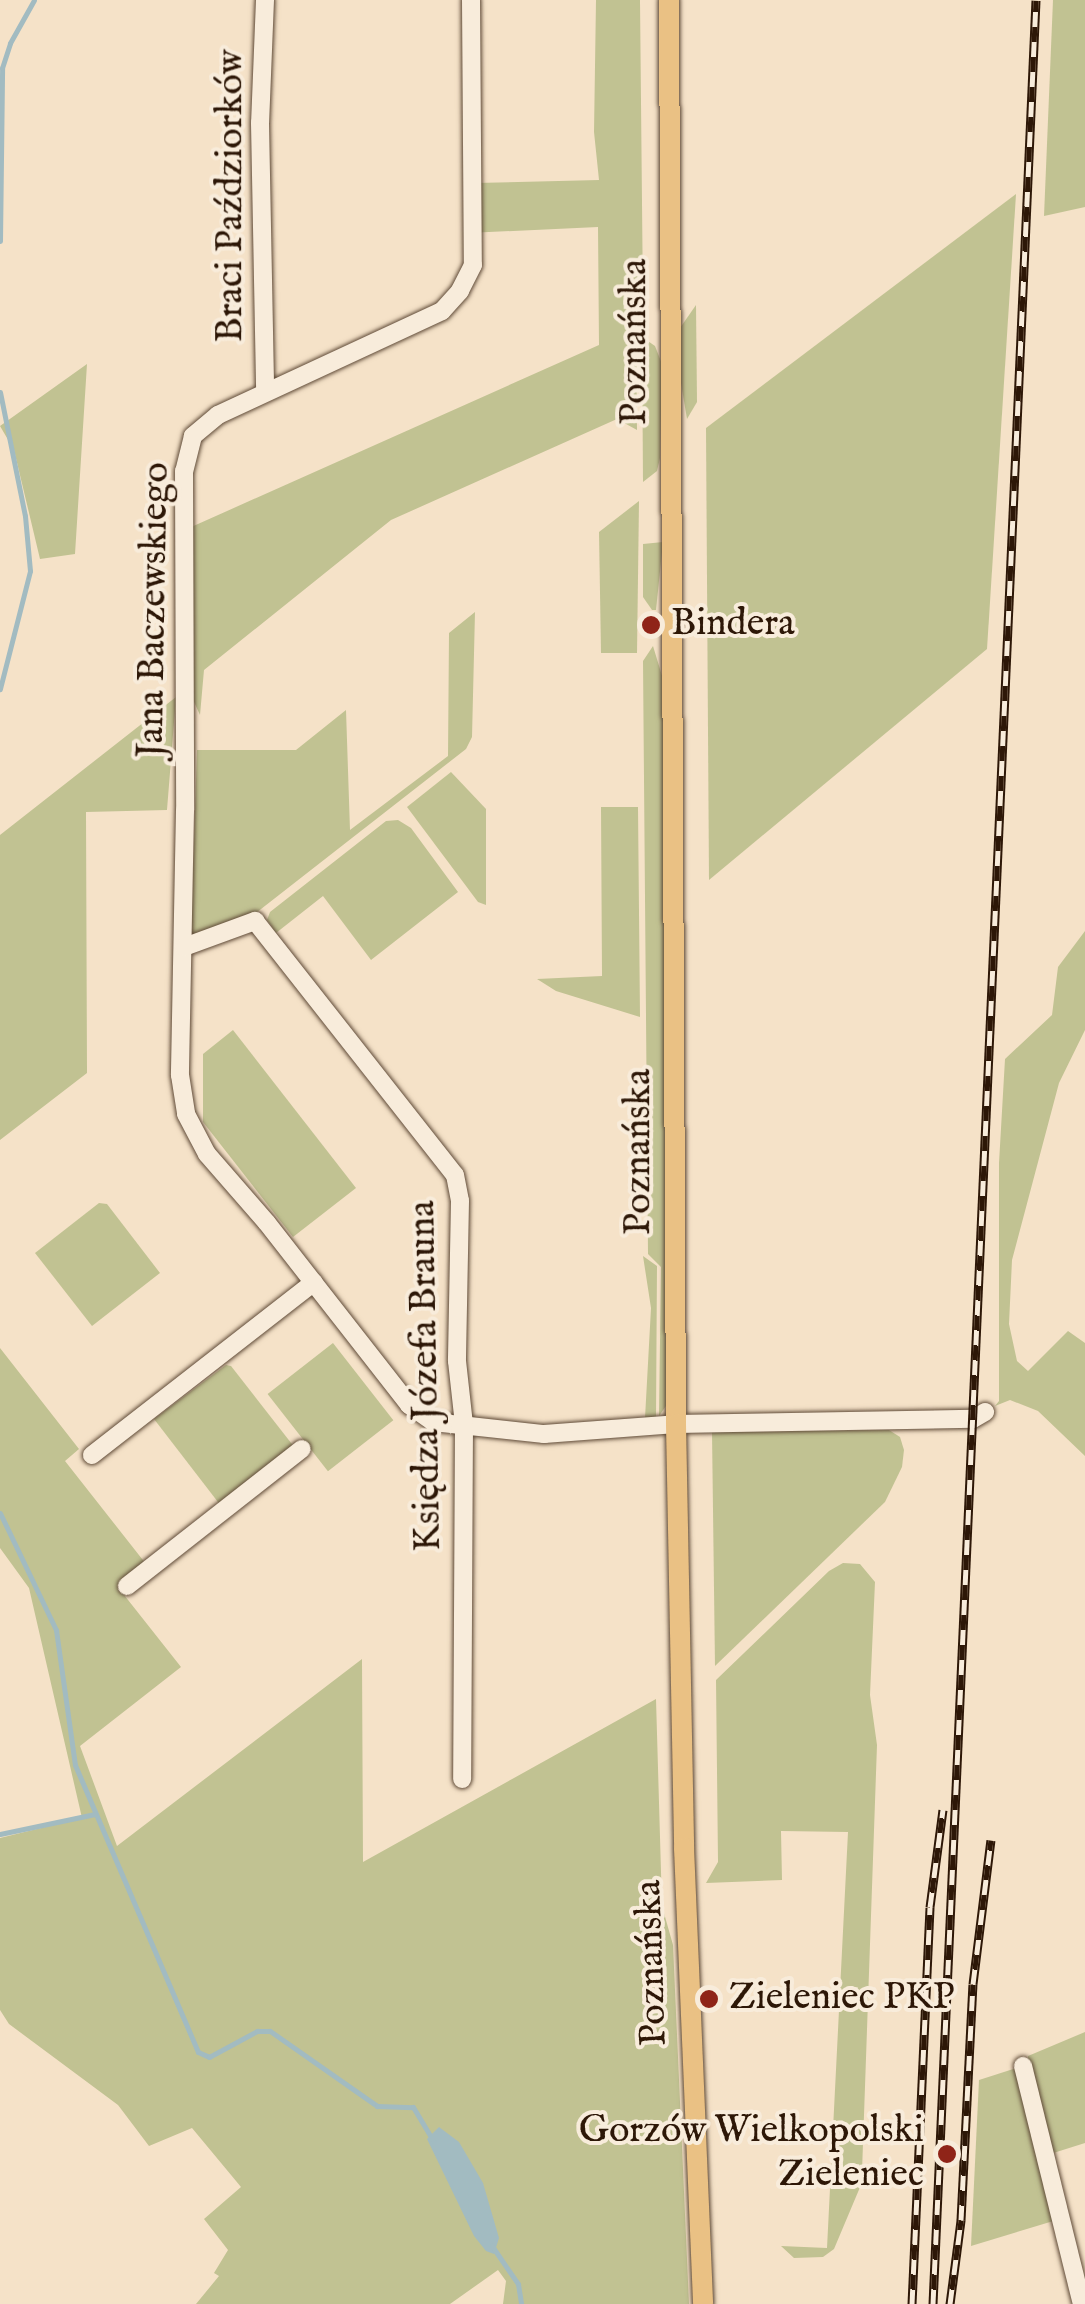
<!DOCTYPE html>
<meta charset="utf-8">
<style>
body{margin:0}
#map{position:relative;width:1085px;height:2304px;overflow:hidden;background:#f5e2c8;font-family:"IM FELL English",serif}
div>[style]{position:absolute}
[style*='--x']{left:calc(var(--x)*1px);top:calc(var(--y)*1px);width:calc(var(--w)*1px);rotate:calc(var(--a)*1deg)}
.green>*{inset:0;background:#c1c292;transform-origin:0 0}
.water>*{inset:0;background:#a2bbc1}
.stream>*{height:5px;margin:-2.5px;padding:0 2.5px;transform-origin:2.5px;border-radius:2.5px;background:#a2bbc1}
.roads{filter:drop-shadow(0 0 2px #5f4a37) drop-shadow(0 0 2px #5f4a37)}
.minor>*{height:18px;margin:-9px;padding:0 9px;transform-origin:9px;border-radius:9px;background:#f8ecdb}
.major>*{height:20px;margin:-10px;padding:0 10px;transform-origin:10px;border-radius:10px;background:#eac184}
.rail>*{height:9px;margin-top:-4.5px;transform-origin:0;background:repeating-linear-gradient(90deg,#f8ecdb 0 15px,#2d1707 0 30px);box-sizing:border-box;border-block:2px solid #2d1707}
.dots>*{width:28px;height:28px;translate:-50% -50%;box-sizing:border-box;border:5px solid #f8ecdb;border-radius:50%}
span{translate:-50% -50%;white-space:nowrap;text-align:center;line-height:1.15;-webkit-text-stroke:8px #f8ecdb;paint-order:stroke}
.street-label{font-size:38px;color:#2d1707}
.poi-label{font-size:38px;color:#2d1707}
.left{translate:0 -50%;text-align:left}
.right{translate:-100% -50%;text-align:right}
</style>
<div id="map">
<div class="green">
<div style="clip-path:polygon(596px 0,640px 0,643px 303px,636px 331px,637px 430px,617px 419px,391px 520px,204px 670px,200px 715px,190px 693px,189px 528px,599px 345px,598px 227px,468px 233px,475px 183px,599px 180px,594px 132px)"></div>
<div style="clip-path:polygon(1053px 0,1085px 0,1085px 207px,1044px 216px)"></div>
<div style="clip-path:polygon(1016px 194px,987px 649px,709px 880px,706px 428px)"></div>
<div style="clip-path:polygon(696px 305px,697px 402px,687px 419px,680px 377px,680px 328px)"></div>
<div style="clip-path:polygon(642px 337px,655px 346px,662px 364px,660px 458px,657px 471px,643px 482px)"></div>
<div style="clip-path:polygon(87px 364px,75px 554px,40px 559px,14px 450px,0 426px)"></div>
<div style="clip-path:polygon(639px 501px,637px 653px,601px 653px,599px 532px)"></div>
<div style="clip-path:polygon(663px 542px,656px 610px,652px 610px,643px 597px,643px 544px)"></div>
<div style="clip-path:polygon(475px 612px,472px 737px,466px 749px,247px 920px,191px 935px,197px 750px,296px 750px,346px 710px,350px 830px,448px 756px,449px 633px)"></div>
<div style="clip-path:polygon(653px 646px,663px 679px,668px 1403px,659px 1416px,661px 1267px,648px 1254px,643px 661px)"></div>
<div style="clip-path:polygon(176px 697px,167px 810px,86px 812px,87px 1073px,0 1140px,0 835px)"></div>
<div style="clip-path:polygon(451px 772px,486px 809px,486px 905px,478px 902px,407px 807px)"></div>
<div style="clip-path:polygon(601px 807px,638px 807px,640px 1017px,556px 991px,537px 979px,602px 976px)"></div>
<div style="clip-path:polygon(398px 820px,411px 828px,458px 892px,371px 960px,323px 896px,276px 933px,267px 920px,270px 912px,386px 821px)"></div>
<div style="clip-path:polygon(1085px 931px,1085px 1030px,1059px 1083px,1012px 1260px,1009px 1324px,1017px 1361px,1028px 1371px,1068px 1331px,1085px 1343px,1085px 1456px,1038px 1411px,1010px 1400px,995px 1406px,999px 1401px,999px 1163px,1005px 1059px,1052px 1015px,1058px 967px)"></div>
<div style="clip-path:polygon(233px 1030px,356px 1188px,293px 1237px,203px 1122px,203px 1054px)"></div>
<div style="clip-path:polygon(99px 1203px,107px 1204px,160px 1273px,92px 1326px,35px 1253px)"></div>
<div style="clip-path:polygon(643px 1256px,657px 1266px,656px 1418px,645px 1418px,651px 1308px)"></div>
<div style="left:333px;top:1343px;width:98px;height:83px;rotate:52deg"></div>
<div style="clip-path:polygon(0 1348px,79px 1449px,65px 1461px,146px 1564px,117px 1586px,181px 1667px,80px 1746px,117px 1846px,362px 1659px,363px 1862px,656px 1699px,662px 1906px,673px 1945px,689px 2304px,503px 2304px,506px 2281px,498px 2270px,450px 2304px,196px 2304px,219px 2276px,214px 2273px,228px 2250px,204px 2219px,241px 2187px,192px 2128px,149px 2146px,118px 2105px,9px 2024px,0 2010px,0 1838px,82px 1818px,29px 1588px,0 1548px)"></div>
<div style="clip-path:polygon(226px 1365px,231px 1366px,295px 1448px,221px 1506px,154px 1419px)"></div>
<div style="clip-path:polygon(889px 1430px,900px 1437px,904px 1450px,902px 1467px,885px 1502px,715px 1666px,712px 1432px)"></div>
<div style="clip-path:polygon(843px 1563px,860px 1564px,875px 1582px,870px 1695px,877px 1745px,862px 2172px,866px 2173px,834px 2249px,823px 2257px,794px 2258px,781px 2246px,827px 2248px,848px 1832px,781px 1831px,782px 1880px,706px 1883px,718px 1862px,716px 1680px,829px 1571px)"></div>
<div style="clip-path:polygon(1085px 2032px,1085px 2143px,1047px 2155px,1029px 2081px,1028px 2056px)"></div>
<div style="clip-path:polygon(1023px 2066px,1060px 2219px,971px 2246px,979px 2080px)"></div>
</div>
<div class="water">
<div style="clip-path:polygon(439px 2127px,459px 2142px,483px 2183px,499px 2238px,494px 2254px,486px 2251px,474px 2236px,427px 2139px)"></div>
</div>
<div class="stream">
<div style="--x:0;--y:241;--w:173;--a:-89.3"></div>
<div style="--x:2;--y:68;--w:26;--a:-72"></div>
<div style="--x:10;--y:43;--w:49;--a:-60.8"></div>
<div style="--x:0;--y:392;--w:126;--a:78.6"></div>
<div style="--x:25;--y:516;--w:55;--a:84.8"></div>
<div style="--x:30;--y:571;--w:122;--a:104.3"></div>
<div style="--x:0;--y:1513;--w:130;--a:64.4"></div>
<div style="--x:56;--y:1630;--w:136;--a:82"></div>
<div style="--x:75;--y:1765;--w:312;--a:66.8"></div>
<div style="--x:198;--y:2052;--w:12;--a:24"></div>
<div style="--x:209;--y:2057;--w:55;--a:-28.4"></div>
<div style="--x:257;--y:2031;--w:13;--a:0"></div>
<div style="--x:270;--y:2031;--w:131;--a:35"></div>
<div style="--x:377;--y:2106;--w:36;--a:2"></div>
<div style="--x:413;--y:2107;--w:39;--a:59"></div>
<div style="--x:0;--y:1834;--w:97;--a:-11.9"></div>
<div style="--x:492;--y:2246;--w:46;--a:55.6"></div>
<div style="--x:518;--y:2284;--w:20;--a:81"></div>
</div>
<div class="roads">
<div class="minor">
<div style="--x:265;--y:0;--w:123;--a:92.3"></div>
<div style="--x:260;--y:123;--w:268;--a:88.9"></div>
<div style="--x:471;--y:0;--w:265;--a:89.6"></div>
<div style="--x:473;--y:265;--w:29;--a:117"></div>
<div style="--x:460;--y:291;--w:27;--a:132"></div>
<div style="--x:442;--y:311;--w:247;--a:155.1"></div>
<div style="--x:218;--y:415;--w:33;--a:140"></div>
<div style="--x:193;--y:436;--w:36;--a:104"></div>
<div style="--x:184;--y:471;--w:339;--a:89.8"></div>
<div style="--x:185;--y:810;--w:265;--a:91.1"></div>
<div style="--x:180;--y:1075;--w:39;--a:81"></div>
<div style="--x:186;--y:1114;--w:45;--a:62.3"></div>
<div style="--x:207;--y:1154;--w:91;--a:49"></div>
<div style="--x:267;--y:1223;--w:231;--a:52"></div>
<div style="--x:409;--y:1405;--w:29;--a:35"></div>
<div style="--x:433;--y:1422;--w:112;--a:6.2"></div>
<div style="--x:544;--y:1434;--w:132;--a:-4.3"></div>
<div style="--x:676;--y:1424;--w:297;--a:-1"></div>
<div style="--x:973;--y:1419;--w:14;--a:-30"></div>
<div style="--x:184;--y:947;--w:76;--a:-20.1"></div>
<div style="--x:255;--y:921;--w:323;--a:51.8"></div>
<div style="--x:455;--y:1175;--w:26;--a:79"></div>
<div style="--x:460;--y:1201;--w:160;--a:91.1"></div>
<div style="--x:457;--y:1361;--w:63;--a:83.7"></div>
<div style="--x:464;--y:1424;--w:355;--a:90.3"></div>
<div style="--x:92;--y:1455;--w:281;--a:-37.9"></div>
<div style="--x:127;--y:1586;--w:222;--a:-38.1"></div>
<div style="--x:1023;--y:2066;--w:245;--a:76.1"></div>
</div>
<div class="major">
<div style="--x:669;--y:0;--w:1424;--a:89.72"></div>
<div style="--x:676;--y:1424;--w:424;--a:88.9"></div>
<div style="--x:684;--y:1848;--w:456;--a:87.6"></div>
</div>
</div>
<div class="rail">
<div style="--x:912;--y:2304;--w:397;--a:-87.4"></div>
<div style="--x:930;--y:1907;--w:98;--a:-82.4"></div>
<div style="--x:933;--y:2304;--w:2306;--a:-87.44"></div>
<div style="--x:950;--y:2304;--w:85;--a:-82.5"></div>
<div style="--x:961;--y:2220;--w:236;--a:-87.1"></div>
<div style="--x:973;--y:1984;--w:145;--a:-82.9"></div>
</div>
<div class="dots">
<div style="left:651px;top:625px;background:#8f2418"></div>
<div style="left:709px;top:1999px;background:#8f2418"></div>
<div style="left:947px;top:2154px;background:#8f2418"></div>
</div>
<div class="street-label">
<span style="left:232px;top:196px;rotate:-90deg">Braci Paździorków</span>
<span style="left:636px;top:342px;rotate:-90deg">Poznańska</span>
<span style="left:155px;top:610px;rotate:-89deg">Jana Baczewskiego</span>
<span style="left:640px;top:1152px;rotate:-90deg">Poznańska</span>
<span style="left:427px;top:1376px;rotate:-91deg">Księdza Józefa Brauna</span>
<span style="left:653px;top:1963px;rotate:-92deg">Poznańska</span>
</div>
<div class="poi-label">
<span class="left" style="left:671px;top:625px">Bindera</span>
<span class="left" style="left:729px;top:1999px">Zieleniec PKP</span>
<span class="right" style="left:924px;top:2154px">Gorzów Wielkopolski<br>Zieleniec</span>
</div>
</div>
